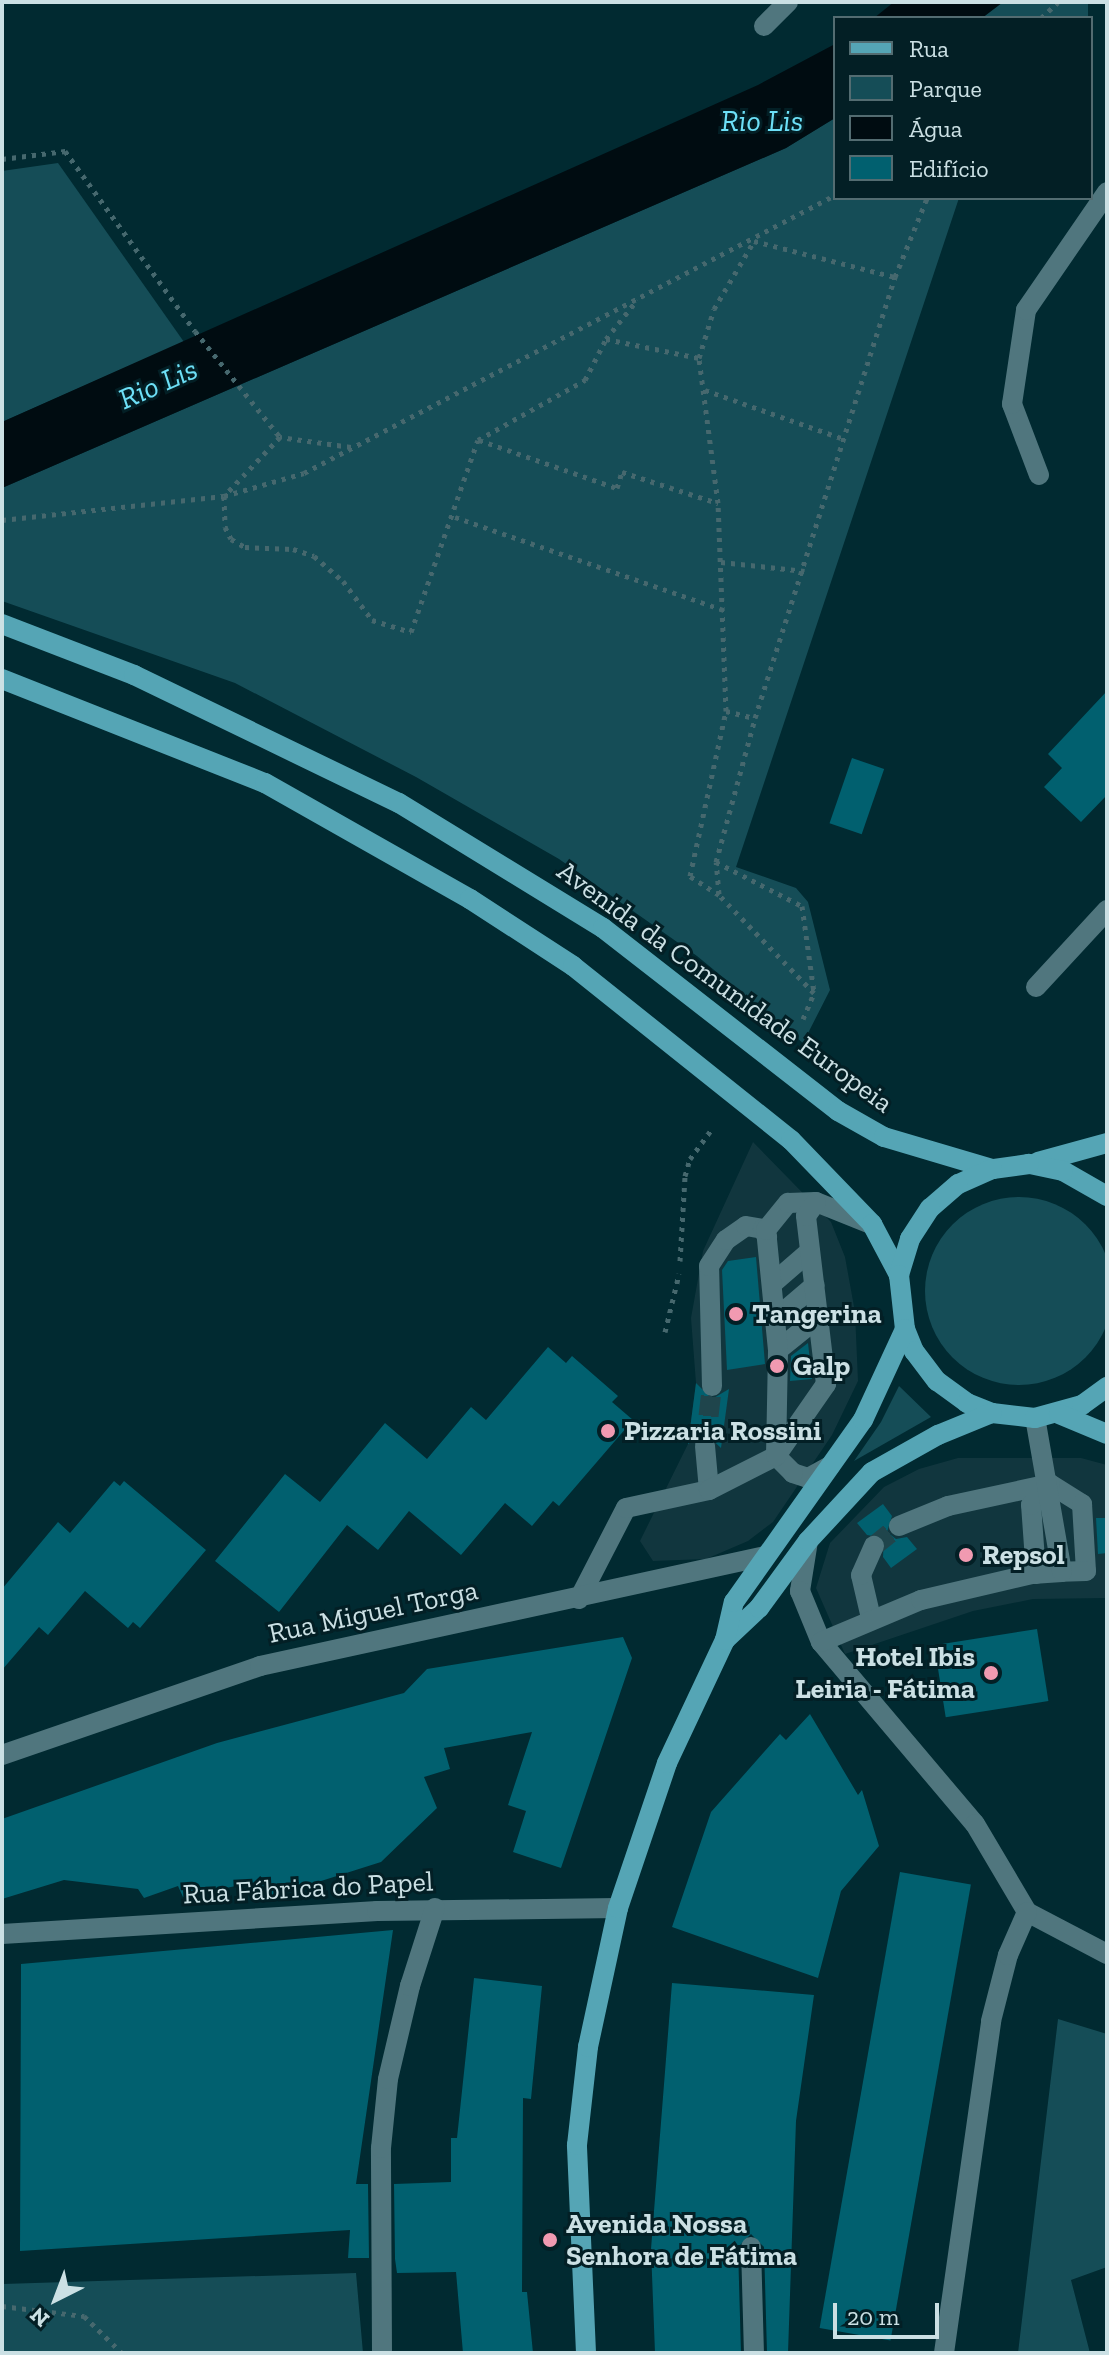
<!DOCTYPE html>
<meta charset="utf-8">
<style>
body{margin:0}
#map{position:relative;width:1109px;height:2355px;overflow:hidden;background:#012a31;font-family:"Zilla Slab",serif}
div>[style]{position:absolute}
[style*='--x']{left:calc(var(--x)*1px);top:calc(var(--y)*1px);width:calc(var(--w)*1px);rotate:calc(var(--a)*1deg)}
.built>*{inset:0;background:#11363e}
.green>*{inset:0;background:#154d57}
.round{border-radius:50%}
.water>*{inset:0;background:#000c11}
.building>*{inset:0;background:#01606f;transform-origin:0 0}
.minor-tunnel>*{height:20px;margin-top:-10px;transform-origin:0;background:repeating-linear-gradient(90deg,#1f454c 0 20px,transparent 0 30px)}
.path>*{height:5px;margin-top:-2.5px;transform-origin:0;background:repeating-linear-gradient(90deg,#46686e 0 4px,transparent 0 10px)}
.minor>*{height:20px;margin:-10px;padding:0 10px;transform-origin:10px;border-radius:10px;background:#50767e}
.major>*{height:20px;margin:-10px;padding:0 10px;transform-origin:10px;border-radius:10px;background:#55a5b5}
.dots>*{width:22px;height:22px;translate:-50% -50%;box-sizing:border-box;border:4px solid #031f25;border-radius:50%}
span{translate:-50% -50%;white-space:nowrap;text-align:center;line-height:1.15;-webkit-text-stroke:6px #031f25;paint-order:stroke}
.street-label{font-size:28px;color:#cbe0e4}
.poi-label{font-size:28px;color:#cbe0e4;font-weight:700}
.left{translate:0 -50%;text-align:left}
.right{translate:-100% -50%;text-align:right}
.water-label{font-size:30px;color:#6de0f7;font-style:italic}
.frame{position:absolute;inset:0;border:4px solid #cbe0e4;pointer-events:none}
.legend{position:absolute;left:833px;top:16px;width:260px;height:184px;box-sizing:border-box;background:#031f25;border:2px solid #536c71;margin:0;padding:10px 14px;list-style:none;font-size:24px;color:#cbe0e4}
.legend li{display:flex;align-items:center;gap:16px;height:40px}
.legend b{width:40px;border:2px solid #536c71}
.north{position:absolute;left:16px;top:2259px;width:80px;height:80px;-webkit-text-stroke:6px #031f25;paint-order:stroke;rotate:222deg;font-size:22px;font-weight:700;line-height:32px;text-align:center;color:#cbe0e4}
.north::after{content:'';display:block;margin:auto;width:28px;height:36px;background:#cbe0e4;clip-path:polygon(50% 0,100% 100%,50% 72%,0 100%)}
.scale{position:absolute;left:833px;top:2303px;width:106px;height:36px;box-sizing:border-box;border:4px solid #cbe0e4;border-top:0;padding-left:10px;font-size:24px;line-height:28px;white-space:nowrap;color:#cbe0e4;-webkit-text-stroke:6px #031f25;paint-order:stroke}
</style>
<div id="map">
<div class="built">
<div style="clip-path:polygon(753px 1142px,831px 1222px,845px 1257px,855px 1312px,858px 1381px,832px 1435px,773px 1522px,748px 1541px,706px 1559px,653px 1561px,640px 1541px,688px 1444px,696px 1383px,691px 1318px,703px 1251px)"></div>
<div style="clip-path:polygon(958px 1458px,1081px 1458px,1107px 1465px,1107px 1598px,1033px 1599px,973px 1611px,845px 1654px,816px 1588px,830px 1543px,884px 1487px,919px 1469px)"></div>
</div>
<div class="green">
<div style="clip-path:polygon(1003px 2px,1088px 2px,1088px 18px,982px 18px)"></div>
<div style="clip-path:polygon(835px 118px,835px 198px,959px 198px,736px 867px,796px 888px,808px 902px,830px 990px,803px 1043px,697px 956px,559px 859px,416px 777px,235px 683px,2px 601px,2px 488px,786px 148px)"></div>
<div style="clip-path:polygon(58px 163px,184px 342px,2px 422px,2px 171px)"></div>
<div class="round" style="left:925px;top:1197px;width:188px;height:188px"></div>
<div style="clip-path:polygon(899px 1386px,931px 1417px,854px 1461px,881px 1422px)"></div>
<div style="clip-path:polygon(2px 1959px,3px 2284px,356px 2273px,363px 2353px,2px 2353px)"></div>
<div style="clip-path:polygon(1058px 2019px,1107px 2034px,1107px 2267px,1071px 2280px,1090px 2353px,1018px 2353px)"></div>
</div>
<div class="water">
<div style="clip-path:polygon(894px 2px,1003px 2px,982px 18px,874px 18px)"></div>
<div style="clip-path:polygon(835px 44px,835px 118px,786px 148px,2px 488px,2px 422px,758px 85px)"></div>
</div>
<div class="building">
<div style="clip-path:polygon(1107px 691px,1107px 795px,1081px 822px,1044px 787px,1062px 768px,1048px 754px)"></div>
<div style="left:852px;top:758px;width:34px;height:69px;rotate:19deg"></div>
<div style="clip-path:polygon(756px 1257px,765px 1364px,727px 1370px,722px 1270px,728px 1261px)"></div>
<div style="clip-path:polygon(808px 1343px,812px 1379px,790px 1381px,791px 1356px)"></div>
<div style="clip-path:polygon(548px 1347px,566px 1363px,572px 1356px,618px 1396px,612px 1402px,633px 1420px,559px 1506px,553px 1501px,532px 1526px,505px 1503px,461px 1555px,409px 1511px,378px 1550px,347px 1525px,279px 1612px,215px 1561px,285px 1474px,320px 1502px,385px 1423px,427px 1459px,471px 1407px,486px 1420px)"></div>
<div style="clip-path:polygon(696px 1383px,712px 1399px,729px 1389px,721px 1448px,705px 1433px,688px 1444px)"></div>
<div style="clip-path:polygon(114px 1481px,120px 1486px,124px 1481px,206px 1550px,140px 1628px,133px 1622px,128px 1628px,85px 1591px,48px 1635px,39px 1627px,2px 1670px,2px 1589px,58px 1522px,70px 1533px)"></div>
<div style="clip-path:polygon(883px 1504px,892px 1516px,887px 1532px,896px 1539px,907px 1537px,917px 1549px,891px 1568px,883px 1557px,884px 1538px,867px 1535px,857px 1523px)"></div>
<div style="clip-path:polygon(1096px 1518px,1107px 1518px,1107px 1553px,1098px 1554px)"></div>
<div style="left:1037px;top:1629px;width:73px;height:104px;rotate:81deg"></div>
<div style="clip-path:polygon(623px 1637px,632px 1658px,561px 1868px,513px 1852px,526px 1811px,508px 1805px,532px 1732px,444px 1748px,450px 1769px,424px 1777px,437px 1808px,381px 1862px,258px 1901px,250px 1883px,183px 1897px,178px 1886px,144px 1898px,138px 1889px,64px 1880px,2px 1899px,2px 1819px,217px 1743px,404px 1693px,427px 1669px)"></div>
<div style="clip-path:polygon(810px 1714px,858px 1795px,862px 1790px,879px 1846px,841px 1891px,818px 1978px,672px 1927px,711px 1812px,780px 1734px,786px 1740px)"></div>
<div style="left:900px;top:1872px;width:72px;height:463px;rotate:10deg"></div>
<div style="clip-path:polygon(393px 1930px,356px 2184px,368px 2184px,369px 2258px,348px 2258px,350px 2230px,20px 2251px,21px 1964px)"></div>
<div style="clip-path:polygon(474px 1978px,542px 1986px,531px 2099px,523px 2098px,522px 2292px,527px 2292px,533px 2353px,463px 2353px,456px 2272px,397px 2273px,395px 2259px,394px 2184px,451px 2182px,451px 2138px,457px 2138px)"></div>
<div style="clip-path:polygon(672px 1983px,814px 1995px,796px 2121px,788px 2353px,767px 2353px,764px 2247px,751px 2234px,738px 2247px,741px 2353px,655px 2353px,651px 2249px)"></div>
</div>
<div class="minor-tunnel">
<div style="--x:705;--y:1446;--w:60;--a:-83.3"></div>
<div style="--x:874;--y:1546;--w:32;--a:-39"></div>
</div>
<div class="path">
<div style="--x:1041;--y:18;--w:23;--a:-43"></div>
<div style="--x:2;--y:159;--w:64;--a:-7.2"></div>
<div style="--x:65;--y:151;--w:222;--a:54.2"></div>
<div style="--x:195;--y:331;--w:136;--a:51.3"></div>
<div style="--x:606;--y:339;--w:95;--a:11.5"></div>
<div style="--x:705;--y:390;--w:147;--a:19.4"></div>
<div style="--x:479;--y:440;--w:146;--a:19.2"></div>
<div style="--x:617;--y:488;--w:17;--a:-73"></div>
<div style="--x:622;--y:472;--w:101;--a:17.9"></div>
<div style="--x:351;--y:447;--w:72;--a:-172"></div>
<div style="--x:280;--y:437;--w:81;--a:133.5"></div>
<div style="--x:224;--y:496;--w:31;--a:88"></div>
<div style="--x:225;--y:527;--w:13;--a:63"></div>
<div style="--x:231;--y:539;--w:16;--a:30"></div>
<div style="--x:245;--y:547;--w:48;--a:2.4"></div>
<div style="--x:293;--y:549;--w:22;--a:18"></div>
<div style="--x:314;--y:556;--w:38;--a:41"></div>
<div style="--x:343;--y:581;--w:49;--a:53.4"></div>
<div style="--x:372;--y:620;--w:41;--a:17.1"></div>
<div style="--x:411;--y:632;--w:203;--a:-70.8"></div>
<div style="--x:478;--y:440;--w:123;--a:-29.3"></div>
<div style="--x:585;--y:380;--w:46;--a:-62.9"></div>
<div style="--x:606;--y:339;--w:50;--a:-51.5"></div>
<div style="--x:455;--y:517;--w:285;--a:19.1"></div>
<div style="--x:2;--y:520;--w:223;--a:-6.2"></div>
<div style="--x:224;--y:496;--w:83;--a:-16"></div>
<div style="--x:304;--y:473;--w:599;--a:-27.63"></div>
<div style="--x:721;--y:562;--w:84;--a:6.1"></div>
<div style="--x:726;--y:711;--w:30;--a:14"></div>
<div style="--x:716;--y:862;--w:97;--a:27.1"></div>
<div style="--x:802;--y:906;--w:87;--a:82.1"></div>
<div style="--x:719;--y:894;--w:32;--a:-95"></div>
<div style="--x:716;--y:862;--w:149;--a:-74.8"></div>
<div style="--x:755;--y:718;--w:463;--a:-72.4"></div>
<div style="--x:895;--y:277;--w:85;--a:-67.9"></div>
<div style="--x:803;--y:1019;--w:28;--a:-67"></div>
<div style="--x:814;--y:993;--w:136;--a:-134.1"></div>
<div style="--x:719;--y:895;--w:35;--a:-147"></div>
<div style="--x:690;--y:876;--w:169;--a:-77.7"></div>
<div style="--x:726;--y:711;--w:208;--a:-92.2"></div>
<div style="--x:718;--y:503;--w:146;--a:-97.5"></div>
<div style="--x:699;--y:358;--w:51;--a:-73"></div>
<div style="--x:714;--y:309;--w:79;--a:-59.5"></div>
<div style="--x:754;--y:241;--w:146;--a:14.3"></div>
<div style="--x:680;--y:1261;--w:85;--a:-86.6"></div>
<div style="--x:685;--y:1176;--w:18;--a:-74"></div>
<div style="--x:690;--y:1159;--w:39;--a:-54"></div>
<div style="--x:665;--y:1332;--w:60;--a:-76.4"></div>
<div style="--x:2;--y:2306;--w:83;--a:7"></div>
<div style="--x:84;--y:2316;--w:53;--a:44.2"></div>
</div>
<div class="minor">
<div style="--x:764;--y:26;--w:34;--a:-45"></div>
<div style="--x:1039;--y:475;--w:76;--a:-110.8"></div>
<div style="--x:1012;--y:404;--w:95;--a:-81.5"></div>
<div style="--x:1026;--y:310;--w:143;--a:-55.5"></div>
<div style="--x:1036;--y:987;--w:105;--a:-47.3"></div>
<div style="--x:772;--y:1284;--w:50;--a:-41"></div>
<div style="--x:775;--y:1319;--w:52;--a:-40.4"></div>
<div style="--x:778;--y:1350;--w:53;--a:-38.8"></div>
<div style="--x:712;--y:1386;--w:120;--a:-91.4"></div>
<div style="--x:709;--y:1266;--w:31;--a:-57"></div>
<div style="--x:726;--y:1240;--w:24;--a:-35"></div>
<div style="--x:746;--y:1226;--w:17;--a:10"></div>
<div style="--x:763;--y:1229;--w:9;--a:63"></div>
<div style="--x:705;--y:1446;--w:44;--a:84.8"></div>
<div style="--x:830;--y:1466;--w:25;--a:151"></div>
<div style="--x:808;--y:1478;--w:16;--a:-162"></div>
<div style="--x:793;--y:1473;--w:24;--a:-135"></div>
<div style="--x:776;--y:1456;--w:106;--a:-88.9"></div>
<div style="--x:778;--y:1350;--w:121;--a:-95.7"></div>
<div style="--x:766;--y:1230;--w:35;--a:-51"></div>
<div style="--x:788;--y:1203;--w:28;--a:-2"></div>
<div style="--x:816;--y:1202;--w:59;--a:21.8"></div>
<div style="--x:899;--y:1526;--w:53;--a:-22.2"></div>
<div style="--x:948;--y:1506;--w:104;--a:-12.2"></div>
<div style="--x:1050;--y:1484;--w:38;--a:32"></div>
<div style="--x:1082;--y:1504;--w:67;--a:86.6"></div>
<div style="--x:1086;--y:1571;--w:24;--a:178"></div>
<div style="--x:808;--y:1541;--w:51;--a:99.1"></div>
<div style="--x:800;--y:1591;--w:55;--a:67.6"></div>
<div style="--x:821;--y:1642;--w:238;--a:49.8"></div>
<div style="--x:975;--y:1824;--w:102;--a:59.4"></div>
<div style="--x:1027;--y:1912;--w:90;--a:27.7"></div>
<div style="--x:1036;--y:1574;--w:69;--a:-94.1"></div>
<div style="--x:1031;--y:1505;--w:28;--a:-48"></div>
<div style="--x:579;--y:1599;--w:102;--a:-62.7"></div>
<div style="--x:626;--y:1508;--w:85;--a:-12.2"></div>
<div style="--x:709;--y:1490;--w:75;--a:-26.9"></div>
<div style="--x:776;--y:1456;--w:88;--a:-55.2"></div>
<div style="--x:826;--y:1384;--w:169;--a:-96.8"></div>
<div style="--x:806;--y:1216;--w:17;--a:-54"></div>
<div style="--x:871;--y:1618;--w:44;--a:-103.1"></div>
<div style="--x:861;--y:1575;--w:32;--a:-66"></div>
<div style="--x:821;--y:1642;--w:108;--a:-22.8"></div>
<div style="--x:921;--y:1600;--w:114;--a:-13.2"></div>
<div style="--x:1032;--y:1574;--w:30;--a:-4"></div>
<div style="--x:1062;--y:1572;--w:156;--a:-99.9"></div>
<div style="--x:2;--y:1755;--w:273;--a:-19"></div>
<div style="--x:260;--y:1666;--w:517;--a:-12.29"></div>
<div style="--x:2;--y:1934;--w:376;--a:-3.5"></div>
<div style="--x:377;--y:1911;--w:241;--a:-0.7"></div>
<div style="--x:751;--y:2247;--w:106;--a:88.4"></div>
<div style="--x:382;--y:2353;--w:205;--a:-90.3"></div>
<div style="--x:381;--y:2148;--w:69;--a:-84.2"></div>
<div style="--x:388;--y:2079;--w:96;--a:-76.7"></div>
<div style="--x:410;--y:1986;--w:82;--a:-72.2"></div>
<div style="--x:944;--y:2353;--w:335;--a:-81.9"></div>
<div style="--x:991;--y:2021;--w:68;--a:-75.6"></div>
<div style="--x:1008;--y:1955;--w:47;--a:-66.2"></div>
</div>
<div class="major">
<div style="--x:2;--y:624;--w:142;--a:21.1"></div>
<div style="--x:134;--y:675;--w:294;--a:25.8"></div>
<div style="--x:399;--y:803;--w:239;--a:31.5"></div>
<div style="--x:603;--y:928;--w:298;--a:37.9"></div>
<div style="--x:838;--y:1111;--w:53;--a:29.5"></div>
<div style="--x:884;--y:1137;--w:113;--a:16.5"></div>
<div style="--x:2;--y:679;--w:283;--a:21.6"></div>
<div style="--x:265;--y:783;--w:236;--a:29.5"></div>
<div style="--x:470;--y:899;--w:123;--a:33"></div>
<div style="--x:573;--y:966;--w:279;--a:38.6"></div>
<div style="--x:791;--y:1140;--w:117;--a:46"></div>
<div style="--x:872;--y:1224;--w:58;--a:62.1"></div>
<div style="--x:1038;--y:1162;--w:72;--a:-15.4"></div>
<div style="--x:1107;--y:1196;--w:51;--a:-150.4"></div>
<div style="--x:1063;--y:1171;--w:35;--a:-168"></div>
<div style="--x:1029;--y:1164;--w:37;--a:172"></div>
<div style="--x:992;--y:1169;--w:37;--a:156"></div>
<div style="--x:958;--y:1184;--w:37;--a:139"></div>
<div style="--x:930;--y:1208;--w:37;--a:123"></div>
<div style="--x:910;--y:1239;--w:38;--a:107"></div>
<div style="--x:899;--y:1275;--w:54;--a:83.7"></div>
<div style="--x:905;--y:1329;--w:24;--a:68"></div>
<div style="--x:914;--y:1351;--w:38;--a:53"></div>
<div style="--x:937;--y:1381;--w:37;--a:36"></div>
<div style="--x:967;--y:1403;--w:27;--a:22"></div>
<div style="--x:992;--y:1413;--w:43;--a:6.6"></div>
<div style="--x:1035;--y:1418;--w:49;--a:-15.5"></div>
<div style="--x:1082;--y:1405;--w:31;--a:-36"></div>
<div style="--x:1059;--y:1414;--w:52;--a:22.6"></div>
<div style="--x:725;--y:1640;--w:47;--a:-43.3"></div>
<div style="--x:759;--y:1608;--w:83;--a:-53.8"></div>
<div style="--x:808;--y:1541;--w:94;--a:-47.2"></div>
<div style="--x:872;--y:1472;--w:76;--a:-29.3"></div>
<div style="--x:938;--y:1435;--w:58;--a:-22.2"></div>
<div style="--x:586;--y:2353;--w:208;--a:-92.5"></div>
<div style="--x:577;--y:2145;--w:99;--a:-83.6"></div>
<div style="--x:588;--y:2047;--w:142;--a:-77.8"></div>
<div style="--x:618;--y:1908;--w:153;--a:-71.3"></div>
<div style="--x:667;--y:1763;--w:136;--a:-64.8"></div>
<div style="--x:725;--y:1640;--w:39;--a:-77"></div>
<div style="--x:734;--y:1602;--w:223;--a:-54.7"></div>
<div style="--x:863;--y:1420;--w:100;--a:-65.2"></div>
</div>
<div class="dots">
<div style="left:736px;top:1314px;background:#f19ab1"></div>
<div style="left:777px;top:1366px;background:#f19ab1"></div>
<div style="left:608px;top:1431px;background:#f19ab1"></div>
<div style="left:966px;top:1555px;background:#f19ab1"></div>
<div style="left:991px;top:1673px;background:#f19ab1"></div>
<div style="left:550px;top:2240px;background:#f19ab1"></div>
</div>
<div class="street-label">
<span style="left:725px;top:987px;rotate:36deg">Avenida da Comunidade Europeia</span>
<span style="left:373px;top:1612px;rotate:-12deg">Rua Miguel Torga</span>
<span style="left:308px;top:1888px;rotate:-3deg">Rua Fábrica do Papel</span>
</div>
<div class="poi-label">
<span class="left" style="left:752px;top:1314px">Tangerina</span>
<span class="left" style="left:793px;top:1366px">Galp</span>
<span class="left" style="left:624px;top:1431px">Pizzaria Rossini</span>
<span class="left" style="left:982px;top:1555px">Repsol</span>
<span class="right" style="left:975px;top:1673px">Hotel Ibis<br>Leiria - Fátima</span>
<span class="left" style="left:566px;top:2240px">Avenida Nossa<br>Senhora de Fátima</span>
</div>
<div class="water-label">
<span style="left:762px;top:121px">Rio Lis</span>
<span style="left:158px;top:384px;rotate:-24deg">Rio Lis</span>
</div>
<div class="frame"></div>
<ul class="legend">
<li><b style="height:10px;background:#55a5b5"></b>Rua</li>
<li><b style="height:22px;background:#154d57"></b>Parque</li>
<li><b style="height:22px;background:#000c11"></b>Água</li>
<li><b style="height:22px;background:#01606f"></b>Edifício</li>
</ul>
<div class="north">N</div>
<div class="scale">20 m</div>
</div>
